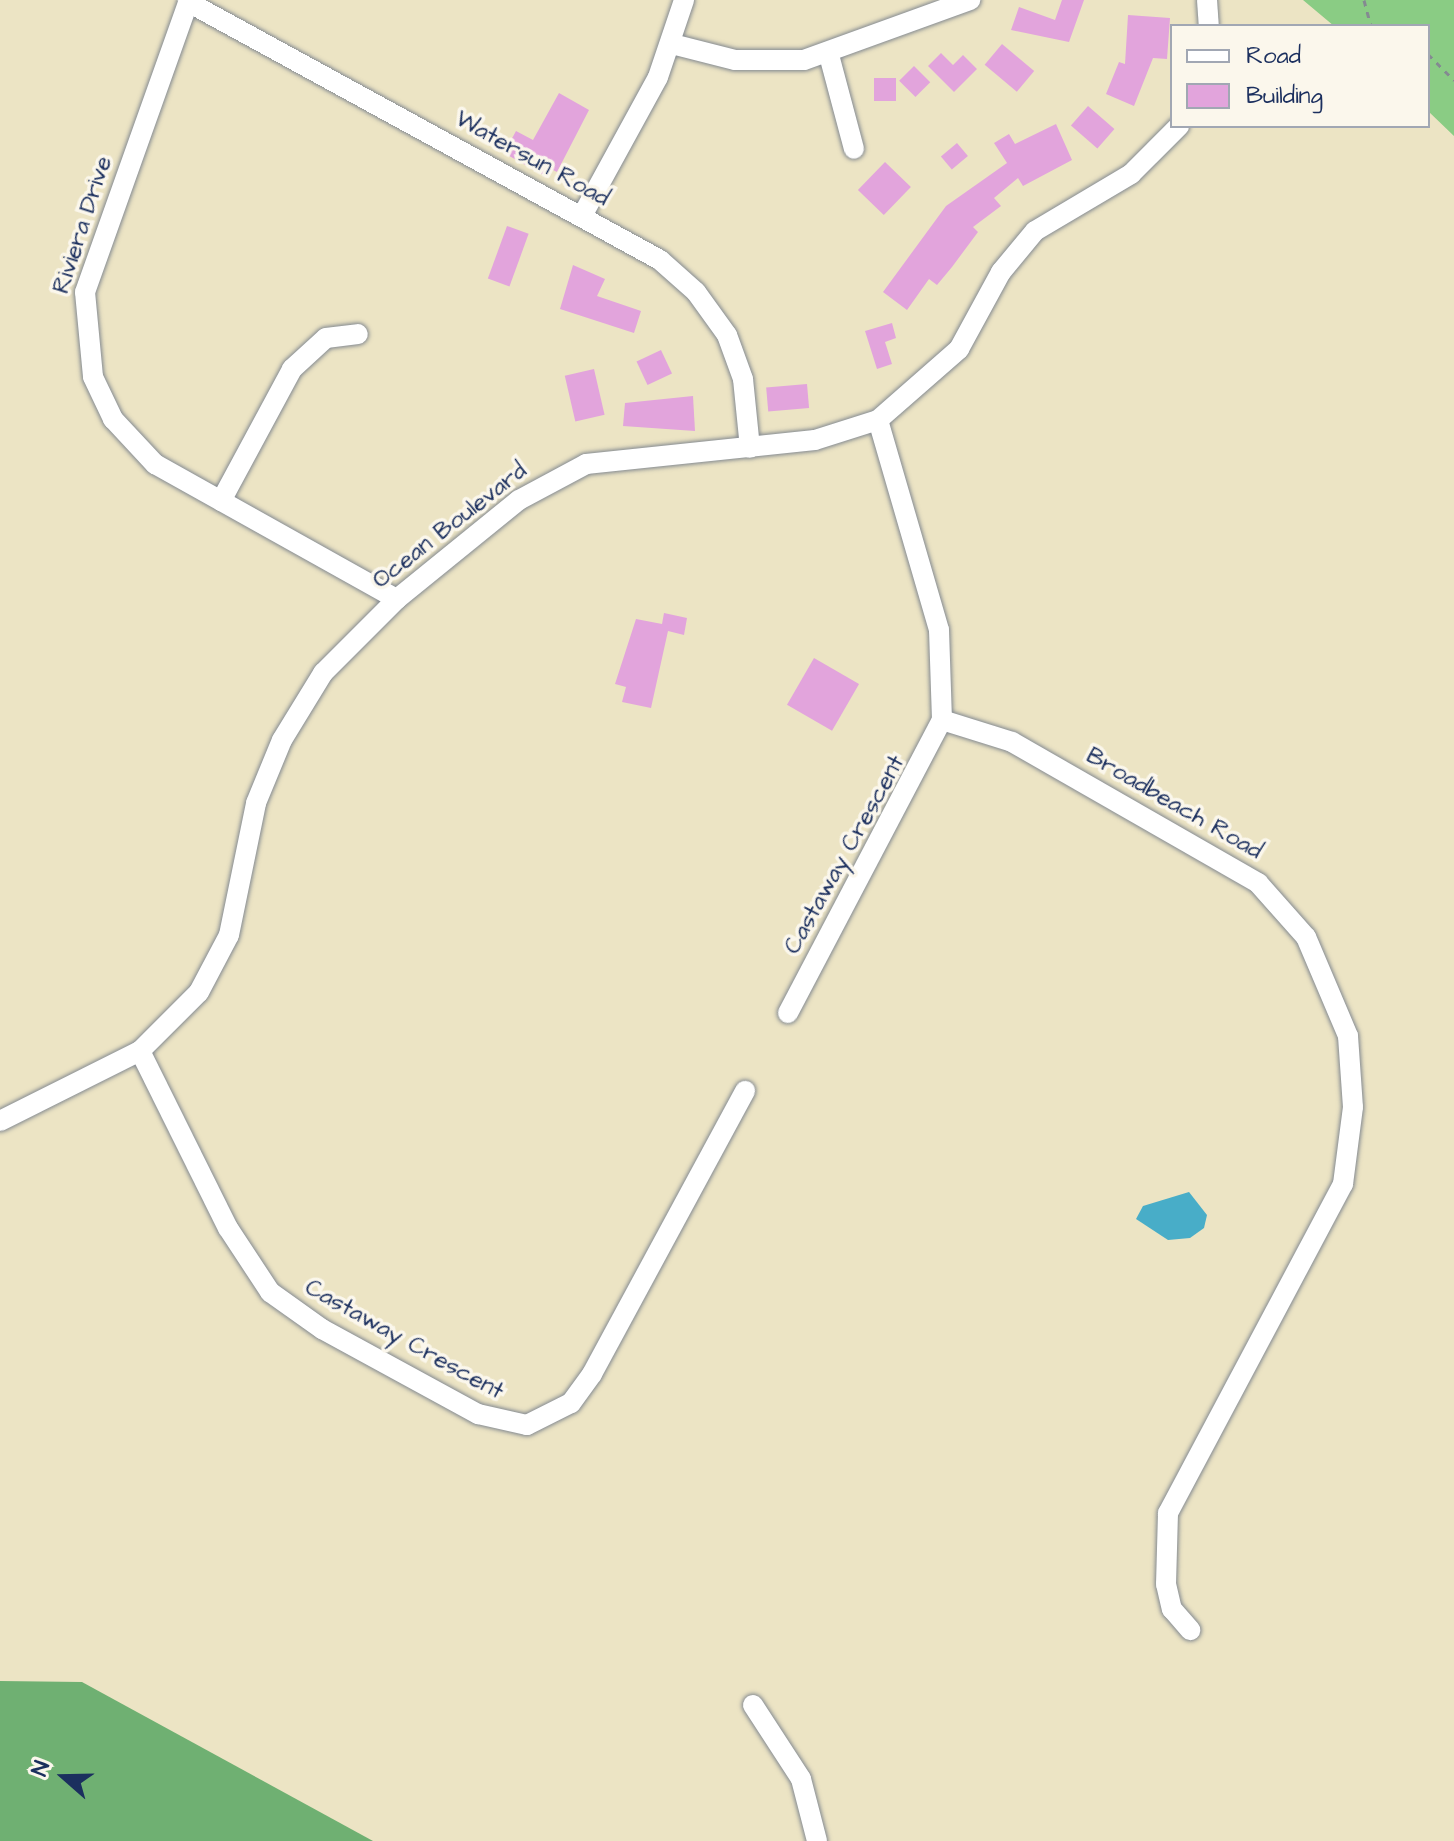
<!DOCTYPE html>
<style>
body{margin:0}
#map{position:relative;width:1454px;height:1841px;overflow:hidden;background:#ece4c4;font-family:"Architects Daughter",sans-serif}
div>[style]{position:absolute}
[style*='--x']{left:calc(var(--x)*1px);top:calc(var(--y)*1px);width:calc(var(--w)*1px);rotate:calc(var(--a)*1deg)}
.green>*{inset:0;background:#8acc84}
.forest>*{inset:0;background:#6fb072}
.water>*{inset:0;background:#48adc8}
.building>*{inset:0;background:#e2a4dc;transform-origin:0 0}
.path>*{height:3px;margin-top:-1.5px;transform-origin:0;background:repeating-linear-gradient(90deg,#848a91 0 6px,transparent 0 12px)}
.roads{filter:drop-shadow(0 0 2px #848a91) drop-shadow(0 0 2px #848a91)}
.street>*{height:20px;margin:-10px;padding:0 10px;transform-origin:10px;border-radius:10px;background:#fff}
span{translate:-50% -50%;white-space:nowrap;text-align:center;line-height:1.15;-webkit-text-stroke:7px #fbf7ec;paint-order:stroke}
.street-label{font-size:24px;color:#1b2f5e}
.legend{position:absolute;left:1170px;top:24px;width:260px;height:104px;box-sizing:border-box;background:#fbf7ec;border:2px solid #a1a7b3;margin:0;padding:10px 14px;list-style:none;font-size:24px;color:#1b2f5e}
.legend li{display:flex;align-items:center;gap:16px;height:40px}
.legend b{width:40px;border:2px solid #a1a7b3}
.north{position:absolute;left:24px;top:1737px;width:80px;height:80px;-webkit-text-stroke:6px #fbf7ec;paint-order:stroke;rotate:290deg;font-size:22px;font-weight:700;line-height:32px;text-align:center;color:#1b2f5e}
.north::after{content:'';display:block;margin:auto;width:28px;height:36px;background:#1b2f5e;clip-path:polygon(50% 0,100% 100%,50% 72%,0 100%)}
</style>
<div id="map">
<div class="green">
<div style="clip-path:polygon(1303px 0,1454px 0,1454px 136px,1428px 111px,1428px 26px,1334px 26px)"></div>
</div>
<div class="forest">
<div style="clip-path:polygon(0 1681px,82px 1682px,373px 1841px,0 1841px)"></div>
</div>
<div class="water">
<div style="clip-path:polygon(1189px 1192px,1207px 1215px,1204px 1228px,1190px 1238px,1168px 1240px,1136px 1219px,1143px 1206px)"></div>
</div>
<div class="building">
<div style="clip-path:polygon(1062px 0,1084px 0,1069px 42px,1011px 30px,1019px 7px,1055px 20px)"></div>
<div style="clip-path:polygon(1128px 15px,1170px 18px,1167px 59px,1153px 58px,1134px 106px,1106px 94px,1119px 62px,1125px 64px)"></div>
<div style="left:1002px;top:44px;width:42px;height:27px;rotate:40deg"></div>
<div style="clip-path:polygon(941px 53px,953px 65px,963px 55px,977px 69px,954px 92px,928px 66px)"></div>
<div style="left:914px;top:66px;width:23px;height:21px;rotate:45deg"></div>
<div style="left:874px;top:78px;width:22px;height:23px"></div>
<div style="clip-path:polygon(559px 93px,589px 110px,557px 172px,549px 168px,545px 176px,504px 153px,516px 131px,533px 140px)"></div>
<div style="left:1088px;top:106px;width:35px;height:26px;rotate:41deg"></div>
<div style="clip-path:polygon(1056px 124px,1072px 160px,1023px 186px,1018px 178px,994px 198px,1001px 206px,973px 227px,978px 232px,952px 267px,937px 285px,929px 279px,907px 310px,883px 292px,946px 206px,1007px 163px,994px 143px,1009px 134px,1015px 144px)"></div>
<div style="left:957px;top:143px;width:17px;height:21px;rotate:50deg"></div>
<div style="left:885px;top:162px;width:36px;height:39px;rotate:44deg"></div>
<div style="left:507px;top:226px;width:23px;height:56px;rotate:20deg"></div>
<div style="clip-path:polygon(573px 265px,605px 279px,597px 296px,641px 311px,634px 333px,560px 309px)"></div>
<div style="clip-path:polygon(892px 323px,896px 338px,885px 342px,892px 364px,877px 369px,865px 331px)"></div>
<div style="left:661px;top:350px;width:26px;height:27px;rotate:65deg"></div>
<div style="left:594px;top:369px;width:47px;height:30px;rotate:77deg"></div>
<div style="left:807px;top:384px;width:24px;height:41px;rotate:85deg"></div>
<div style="clip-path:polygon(693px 396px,695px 431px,623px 426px,625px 403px)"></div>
<div style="clip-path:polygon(664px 613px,687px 618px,684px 635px,668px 631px,651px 708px,622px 702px,626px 687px,615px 684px,636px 619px,662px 624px)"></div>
<div style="left:814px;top:658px;width:52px;height:54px;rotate:30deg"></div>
</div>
<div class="path">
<div style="--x:1364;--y:0;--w:27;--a:75"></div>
<div style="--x:1428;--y:54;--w:37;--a:45"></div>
</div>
<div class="roads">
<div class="street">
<div style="--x:189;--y:0;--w:310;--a:109.6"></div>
<div style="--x:85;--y:292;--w:85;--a:84.6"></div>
<div style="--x:93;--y:377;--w:47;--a:64.5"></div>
<div style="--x:113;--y:419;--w:62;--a:47"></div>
<div style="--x:155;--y:464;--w:277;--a:29.2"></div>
<div style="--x:1207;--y:0;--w:26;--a:86"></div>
<div style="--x:188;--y:2;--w:538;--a:28.66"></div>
<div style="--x:660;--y:260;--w:48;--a:41.6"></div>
<div style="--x:696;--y:292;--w:53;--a:54.2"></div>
<div style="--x:727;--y:335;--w:47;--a:70"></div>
<div style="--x:743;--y:379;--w:69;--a:84.2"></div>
<div style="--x:672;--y:44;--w:65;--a:14.3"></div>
<div style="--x:735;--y:60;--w:69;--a:0"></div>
<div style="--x:804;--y:60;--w:177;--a:-19.9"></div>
<div style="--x:829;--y:55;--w:97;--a:75.1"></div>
<div style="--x:582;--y:216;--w:158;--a:-61.3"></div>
<div style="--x:658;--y:77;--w:81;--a:-71.3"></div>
<div style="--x:878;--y:420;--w:219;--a:73.8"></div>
<div style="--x:939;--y:630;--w:90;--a:88.1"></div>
<div style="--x:942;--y:720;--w:73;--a:17.4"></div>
<div style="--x:1012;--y:742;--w:284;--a:29.8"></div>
<div style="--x:1258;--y:883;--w:72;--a:48.4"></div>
<div style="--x:1306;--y:937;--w:108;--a:67"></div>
<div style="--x:1348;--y:1036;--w:71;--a:86"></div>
<div style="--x:1353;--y:1107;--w:78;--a:97.4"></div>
<div style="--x:1343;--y:1184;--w:373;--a:118"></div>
<div style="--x:1168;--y:1513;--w:71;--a:91.6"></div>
<div style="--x:1166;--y:1584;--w:26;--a:77"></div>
<div style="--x:1172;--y:1609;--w:28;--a:49"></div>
<div style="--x:221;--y:501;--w:150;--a:-61.7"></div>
<div style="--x:292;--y:369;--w:46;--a:-42.4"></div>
<div style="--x:326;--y:338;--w:32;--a:-7"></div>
<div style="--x:788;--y:1013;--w:331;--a:-62.3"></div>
<div style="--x:140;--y:1051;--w:198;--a:63.6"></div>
<div style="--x:228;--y:1228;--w:77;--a:56.7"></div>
<div style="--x:270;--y:1292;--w:64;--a:35.4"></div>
<div style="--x:322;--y:1329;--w:178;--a:28.6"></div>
<div style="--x:478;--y:1414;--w:50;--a:12.7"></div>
<div style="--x:527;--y:1425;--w:49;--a:-26.6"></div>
<div style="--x:571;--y:1403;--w:36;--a:-54"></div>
<div style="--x:592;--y:1374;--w:322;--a:-61.6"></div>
<div style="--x:0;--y:1121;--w:157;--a:-26.6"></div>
<div style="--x:140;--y:1051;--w:83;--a:-45"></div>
<div style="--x:199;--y:992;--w:64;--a:-62.2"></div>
<div style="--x:229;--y:935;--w:135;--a:-78.4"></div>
<div style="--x:256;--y:803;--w:68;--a:-67.6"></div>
<div style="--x:282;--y:740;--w:79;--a:-58.5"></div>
<div style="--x:323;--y:673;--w:105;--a:-45"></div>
<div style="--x:397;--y:599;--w:157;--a:-39.1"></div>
<div style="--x:519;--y:500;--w:76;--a:-28.2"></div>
<div style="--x:586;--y:464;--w:230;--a:-6"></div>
<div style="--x:815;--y:440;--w:66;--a:-17.6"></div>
<div style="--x:878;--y:420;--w:108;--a:-41.2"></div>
<div style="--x:959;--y:349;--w:88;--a:-61.4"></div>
<div style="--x:1001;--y:272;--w:53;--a:-50.3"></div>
<div style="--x:1035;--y:231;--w:112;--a:-30.7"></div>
<div style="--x:1131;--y:174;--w:68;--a:-45"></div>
<div style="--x:753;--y:1705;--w:88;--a:57"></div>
<div style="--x:801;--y:1779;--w:64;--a:75.5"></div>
</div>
</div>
<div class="street-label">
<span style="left:532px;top:159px;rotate:29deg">Watersun Road</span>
<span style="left:83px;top:225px;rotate:-72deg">Riviera Drive</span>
<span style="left:450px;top:526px;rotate:-38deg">Ocean Boulevard</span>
<span style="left:1174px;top:804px;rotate:30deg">Broadbeach Road</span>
<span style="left:845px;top:855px;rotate:-61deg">Castaway Crescent</span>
<span style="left:404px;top:1340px;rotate:29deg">Castaway Crescent</span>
</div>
<ul class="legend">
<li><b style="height:10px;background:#fff"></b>Road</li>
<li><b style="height:22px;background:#e2a4dc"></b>Building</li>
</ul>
<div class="north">N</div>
</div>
